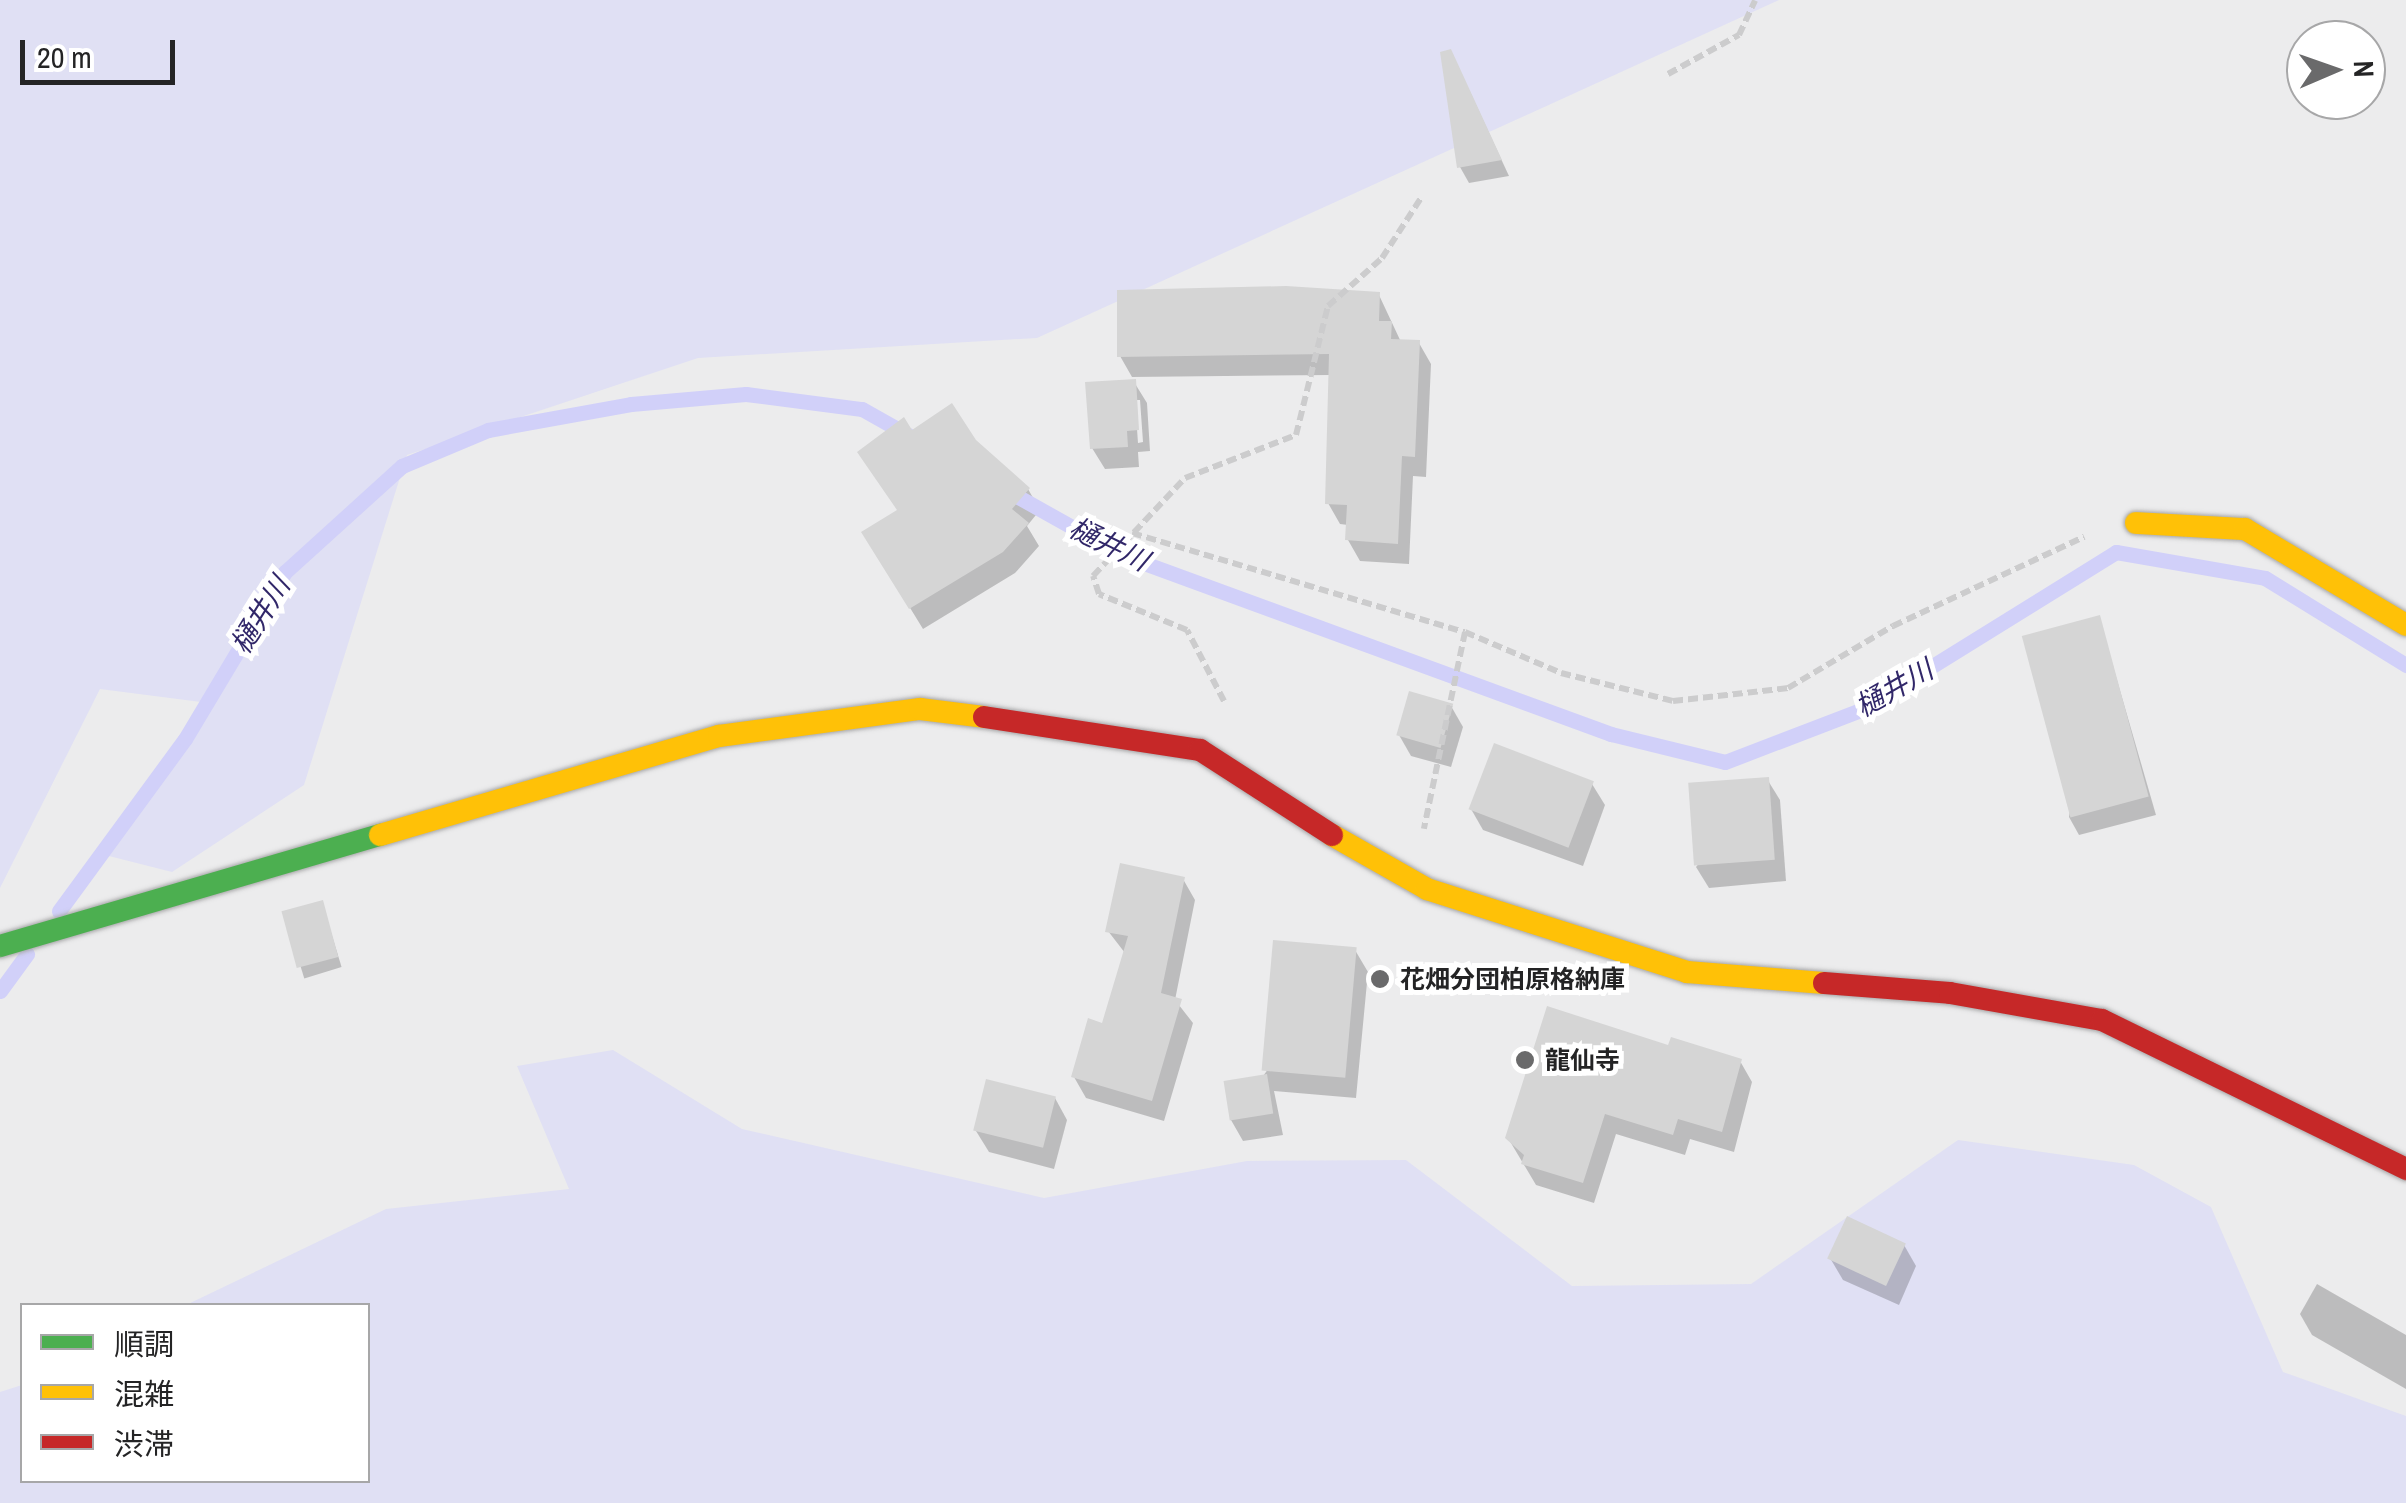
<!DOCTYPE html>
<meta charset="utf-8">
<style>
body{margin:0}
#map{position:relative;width:2406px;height:1503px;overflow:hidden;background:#ececed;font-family:"Archivo Narrow","Noto Sans JP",sans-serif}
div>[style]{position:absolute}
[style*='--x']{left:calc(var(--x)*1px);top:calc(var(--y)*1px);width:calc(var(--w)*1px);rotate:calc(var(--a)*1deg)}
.green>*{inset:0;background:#e0e0f4}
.shadow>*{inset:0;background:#0003;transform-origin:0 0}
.stream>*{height:15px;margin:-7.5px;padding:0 7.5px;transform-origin:7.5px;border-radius:7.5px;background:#d1d0f9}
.building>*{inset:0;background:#d5d5d5;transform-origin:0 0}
.path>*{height:6px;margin-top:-3px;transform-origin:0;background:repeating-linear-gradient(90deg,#cccccd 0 10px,transparent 0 15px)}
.roads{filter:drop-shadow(0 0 2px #a7a7a8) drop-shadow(0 0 2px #a7a7a8)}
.fast>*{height:22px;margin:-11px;padding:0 11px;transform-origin:11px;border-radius:11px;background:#4caf50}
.slow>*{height:22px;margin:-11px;padding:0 11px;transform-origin:11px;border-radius:11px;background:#ffc107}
.jam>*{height:22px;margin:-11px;padding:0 11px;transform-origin:11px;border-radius:11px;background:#c62828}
.dots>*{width:28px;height:28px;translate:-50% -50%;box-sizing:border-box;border:5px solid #fff;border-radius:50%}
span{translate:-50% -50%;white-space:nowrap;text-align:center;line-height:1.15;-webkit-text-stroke:10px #fff;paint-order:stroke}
.poi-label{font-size:25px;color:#242425;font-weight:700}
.left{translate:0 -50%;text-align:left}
.water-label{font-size:28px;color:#312769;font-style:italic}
.legend{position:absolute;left:20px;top:1303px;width:350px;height:180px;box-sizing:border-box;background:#fff;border:2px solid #a7a7a8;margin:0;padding:12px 18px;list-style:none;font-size:30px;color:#242425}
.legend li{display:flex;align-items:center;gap:20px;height:50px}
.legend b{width:50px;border:2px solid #a7a7a8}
.north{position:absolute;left:2286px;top:20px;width:100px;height:100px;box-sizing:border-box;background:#fff;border:2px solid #a7a7a8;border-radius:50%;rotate:88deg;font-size:28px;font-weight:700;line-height:40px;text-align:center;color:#242425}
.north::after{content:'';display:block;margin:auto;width:35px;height:45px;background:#6a6a6b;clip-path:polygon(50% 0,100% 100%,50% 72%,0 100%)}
.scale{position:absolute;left:20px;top:40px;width:155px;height:45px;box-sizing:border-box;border:5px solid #242425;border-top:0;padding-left:12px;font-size:30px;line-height:35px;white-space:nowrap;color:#242425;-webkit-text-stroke:8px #fff;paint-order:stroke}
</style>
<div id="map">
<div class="green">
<div style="clip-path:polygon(0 0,1779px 0,1037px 338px,698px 358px,407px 455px,304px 785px,172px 872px,105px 855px,201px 702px,100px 689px,0 888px)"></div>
<div style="clip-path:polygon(613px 1050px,742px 1129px,1044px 1198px,1247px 1161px,1406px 1160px,1572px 1286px,1751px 1284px,1958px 1140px,2134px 1165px,2211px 1207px,2283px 1372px,2406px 1416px,2406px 1503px,0 1503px,0 1392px,22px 1385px,22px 1480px,368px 1480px,368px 1306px,186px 1305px,386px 1209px,569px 1189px,517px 1066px)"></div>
</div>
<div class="shadow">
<div style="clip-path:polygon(1470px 92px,1509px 176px,1469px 183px,1460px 167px)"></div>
<div style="clip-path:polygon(1379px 295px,1401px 342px,1419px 343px,1431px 364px,1426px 477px,1413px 476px,1409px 564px,1360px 561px,1348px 540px,1348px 525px,1340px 524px,1328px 503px,1331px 375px,1132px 377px,1120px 356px)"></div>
<div style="clip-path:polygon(evenodd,1134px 382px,1147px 403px,1150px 451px,1138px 452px,1139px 467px,1105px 469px,1092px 448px,1134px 382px,1135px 400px,1140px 400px,1143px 442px,1138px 443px,1135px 400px)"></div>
<div style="clip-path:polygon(912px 433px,974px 441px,1028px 489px,1040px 510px,1027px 526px,1039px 546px,1015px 573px,923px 629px,877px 554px,898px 512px)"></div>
<div style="clip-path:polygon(2099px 618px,2156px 815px,2079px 835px,2069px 817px)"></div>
<div style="clip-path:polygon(1451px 706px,1463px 727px,1451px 767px,1411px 756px,1399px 735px)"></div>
<div style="clip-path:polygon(1767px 779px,1780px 800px,1786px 881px,1709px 888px,1696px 867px)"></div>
<div style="clip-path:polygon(1592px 784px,1605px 805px,1583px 866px,1483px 830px,1471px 809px)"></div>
<div style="clip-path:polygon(1183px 879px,1195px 900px,1175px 1000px,1193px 1023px,1164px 1121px,1086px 1098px,1074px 1077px,1103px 1026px,1125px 953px,1108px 931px)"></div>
<div style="left:322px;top:903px;width:67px;height:39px;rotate:73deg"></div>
<div style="clip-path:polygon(1355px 950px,1368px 972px,1356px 1098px,1274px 1091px,1283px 1135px,1243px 1141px,1231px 1120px)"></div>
<div style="clip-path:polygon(1670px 1048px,1740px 1061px,1752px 1082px,1734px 1152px,1690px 1139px,1685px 1155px,1616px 1134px,1594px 1203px,1536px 1185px,1508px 1138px)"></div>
<div style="clip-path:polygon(1055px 1098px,1067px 1120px,1054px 1169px,989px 1152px,976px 1131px)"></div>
<div style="clip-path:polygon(1904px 1245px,1916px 1266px,1899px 1305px,1843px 1280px,1830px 1258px)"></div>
<div style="clip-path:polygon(2317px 1284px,2406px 1335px,2406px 1389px,2312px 1335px,2300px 1314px)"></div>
</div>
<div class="stream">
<div style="--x:1004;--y:489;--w:135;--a:29.2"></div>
<div style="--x:1122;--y:555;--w:521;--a:20.11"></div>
<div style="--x:1611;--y:734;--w:117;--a:13.8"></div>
<div style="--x:1725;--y:762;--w:148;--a:-21"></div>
<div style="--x:1863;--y:709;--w:298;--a:-31.8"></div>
<div style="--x:2116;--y:552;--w:151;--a:9.9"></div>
<div style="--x:2265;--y:578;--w:166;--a:31.7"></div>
<div style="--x:59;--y:911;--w:213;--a:-53.8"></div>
<div style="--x:185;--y:739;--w:195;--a:-59.1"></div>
<div style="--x:285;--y:572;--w:158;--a:-42.2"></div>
<div style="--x:402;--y:466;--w:93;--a:-22.7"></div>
<div style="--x:488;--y:430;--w:145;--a:-10.3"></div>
<div style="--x:631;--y:404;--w:115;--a:-5"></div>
<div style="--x:746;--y:394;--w:117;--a:7.4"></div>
<div style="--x:862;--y:409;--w:55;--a:29.4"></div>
<div style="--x:0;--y:991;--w:46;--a:-53.9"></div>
</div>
<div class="building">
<div style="clip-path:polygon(1451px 49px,1502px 160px,1457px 168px,1440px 52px)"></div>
<div style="clip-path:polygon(1286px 286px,1380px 292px,1379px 321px,1392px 321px,1391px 339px,1420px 340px,1415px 457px,1402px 456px,1398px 544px,1345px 540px,1347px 505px,1325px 504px,1329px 354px,1117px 357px,1117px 290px)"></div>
<div style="clip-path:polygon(1136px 379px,1139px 430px,1127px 431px,1128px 447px,1090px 449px,1085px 382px)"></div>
<div style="clip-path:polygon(952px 403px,976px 440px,1030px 488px,1012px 509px,1029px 523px,1003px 552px,909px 609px,861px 532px,897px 510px,857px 452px,904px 417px,912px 430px)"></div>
<div style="left:2100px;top:615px;width:188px;height:81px;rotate:75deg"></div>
<div style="left:1409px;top:691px;width:46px;height:46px;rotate:16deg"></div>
<div style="left:1494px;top:743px;width:107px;height:71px;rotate:21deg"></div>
<div style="left:1769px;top:777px;width:83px;height:81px;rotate:86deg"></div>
<div style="clip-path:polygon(1120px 863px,1185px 877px,1161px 993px,1182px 999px,1152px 1101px,1071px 1077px,1088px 1018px,1102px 1023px,1128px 936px,1105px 932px)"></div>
<div style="left:323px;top:900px;width:59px;height:43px;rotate:75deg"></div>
<div style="left:1273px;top:940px;width:84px;height:131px;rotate:5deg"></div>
<div style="clip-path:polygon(1547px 1006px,1668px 1045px,1671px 1037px,1742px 1059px,1722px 1132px,1678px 1119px,1673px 1135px,1605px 1114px,1583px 1183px,1521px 1164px,1524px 1155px,1505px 1138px)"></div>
<div style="left:1267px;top:1074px;width:40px;height:44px;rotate:81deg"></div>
<div style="left:986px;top:1079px;width:72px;height:53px;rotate:14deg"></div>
<div style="left:1847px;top:1216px;width:65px;height:47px;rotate:25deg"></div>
</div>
<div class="path">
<div style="--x:1668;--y:74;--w:81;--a:-28.8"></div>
<div style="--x:1739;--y:35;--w:38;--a:-65"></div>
<div style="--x:1132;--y:533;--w:347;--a:16.6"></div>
<div style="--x:1465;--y:632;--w:201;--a:101.8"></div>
<div style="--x:1465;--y:632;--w:104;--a:23.1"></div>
<div style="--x:1561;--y:673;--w:115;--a:14"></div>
<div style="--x:1673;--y:701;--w:116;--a:-6.4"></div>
<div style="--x:1788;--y:688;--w:122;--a:-30.6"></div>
<div style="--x:1893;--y:626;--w:211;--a:-25"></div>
<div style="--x:1224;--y:701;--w:80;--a:-117.5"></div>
<div style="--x:1187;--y:630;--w:95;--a:-157.8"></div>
<div style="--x:1099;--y:594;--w:19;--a:-108"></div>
<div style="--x:1093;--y:576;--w:134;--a:-46.8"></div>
<div style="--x:1185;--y:478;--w:119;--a:-21.2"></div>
<div style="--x:1296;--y:435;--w:133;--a:-76.1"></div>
<div style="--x:1328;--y:306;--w:72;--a:-41.6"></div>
<div style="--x:1382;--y:258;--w:72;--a:-57"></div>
</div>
<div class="roads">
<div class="fast">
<div style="--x:0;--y:946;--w:396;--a:-16.3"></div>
</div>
<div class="slow">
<div style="--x:2136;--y:523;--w:109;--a:3.2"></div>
<div style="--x:2245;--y:529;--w:187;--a:30.8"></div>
<div style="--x:380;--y:835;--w:353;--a:-16.3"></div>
<div style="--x:719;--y:736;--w:203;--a:-7.7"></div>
<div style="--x:920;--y:709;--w:64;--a:7.1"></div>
<div style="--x:1332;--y:835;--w:109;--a:29.6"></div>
<div style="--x:1427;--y:889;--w:273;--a:17.7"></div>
<div style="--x:1687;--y:972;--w:137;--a:4.6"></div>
</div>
<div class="jam">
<div style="--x:984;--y:717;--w:219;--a:8.7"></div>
<div style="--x:1200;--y:750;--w:157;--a:32.8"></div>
<div style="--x:1824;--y:983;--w:126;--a:4.5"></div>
<div style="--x:1950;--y:993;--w:154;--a:10.1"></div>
<div style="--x:2102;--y:1020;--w:339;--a:26.1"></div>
</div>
</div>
<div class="dots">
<div style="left:1380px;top:979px;background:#6a6a6b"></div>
<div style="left:1525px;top:1060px;background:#6a6a6b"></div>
</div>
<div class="poi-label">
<span class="left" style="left:1400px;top:979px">花畑分団柏原格納庫</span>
<span class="left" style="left:1545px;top:1060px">龍仙寺</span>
</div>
<div class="water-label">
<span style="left:1109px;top:544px;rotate:26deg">樋井川</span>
<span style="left:260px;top:615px;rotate:-58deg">樋井川</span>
<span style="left:1894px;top:688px;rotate:-30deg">樋井川</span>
</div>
<ul class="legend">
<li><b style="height:12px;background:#4caf50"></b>順調</li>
<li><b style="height:12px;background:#ffc107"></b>混雑</li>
<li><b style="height:12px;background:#c62828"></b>渋滞</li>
</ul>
<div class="north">N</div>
<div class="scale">20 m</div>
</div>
